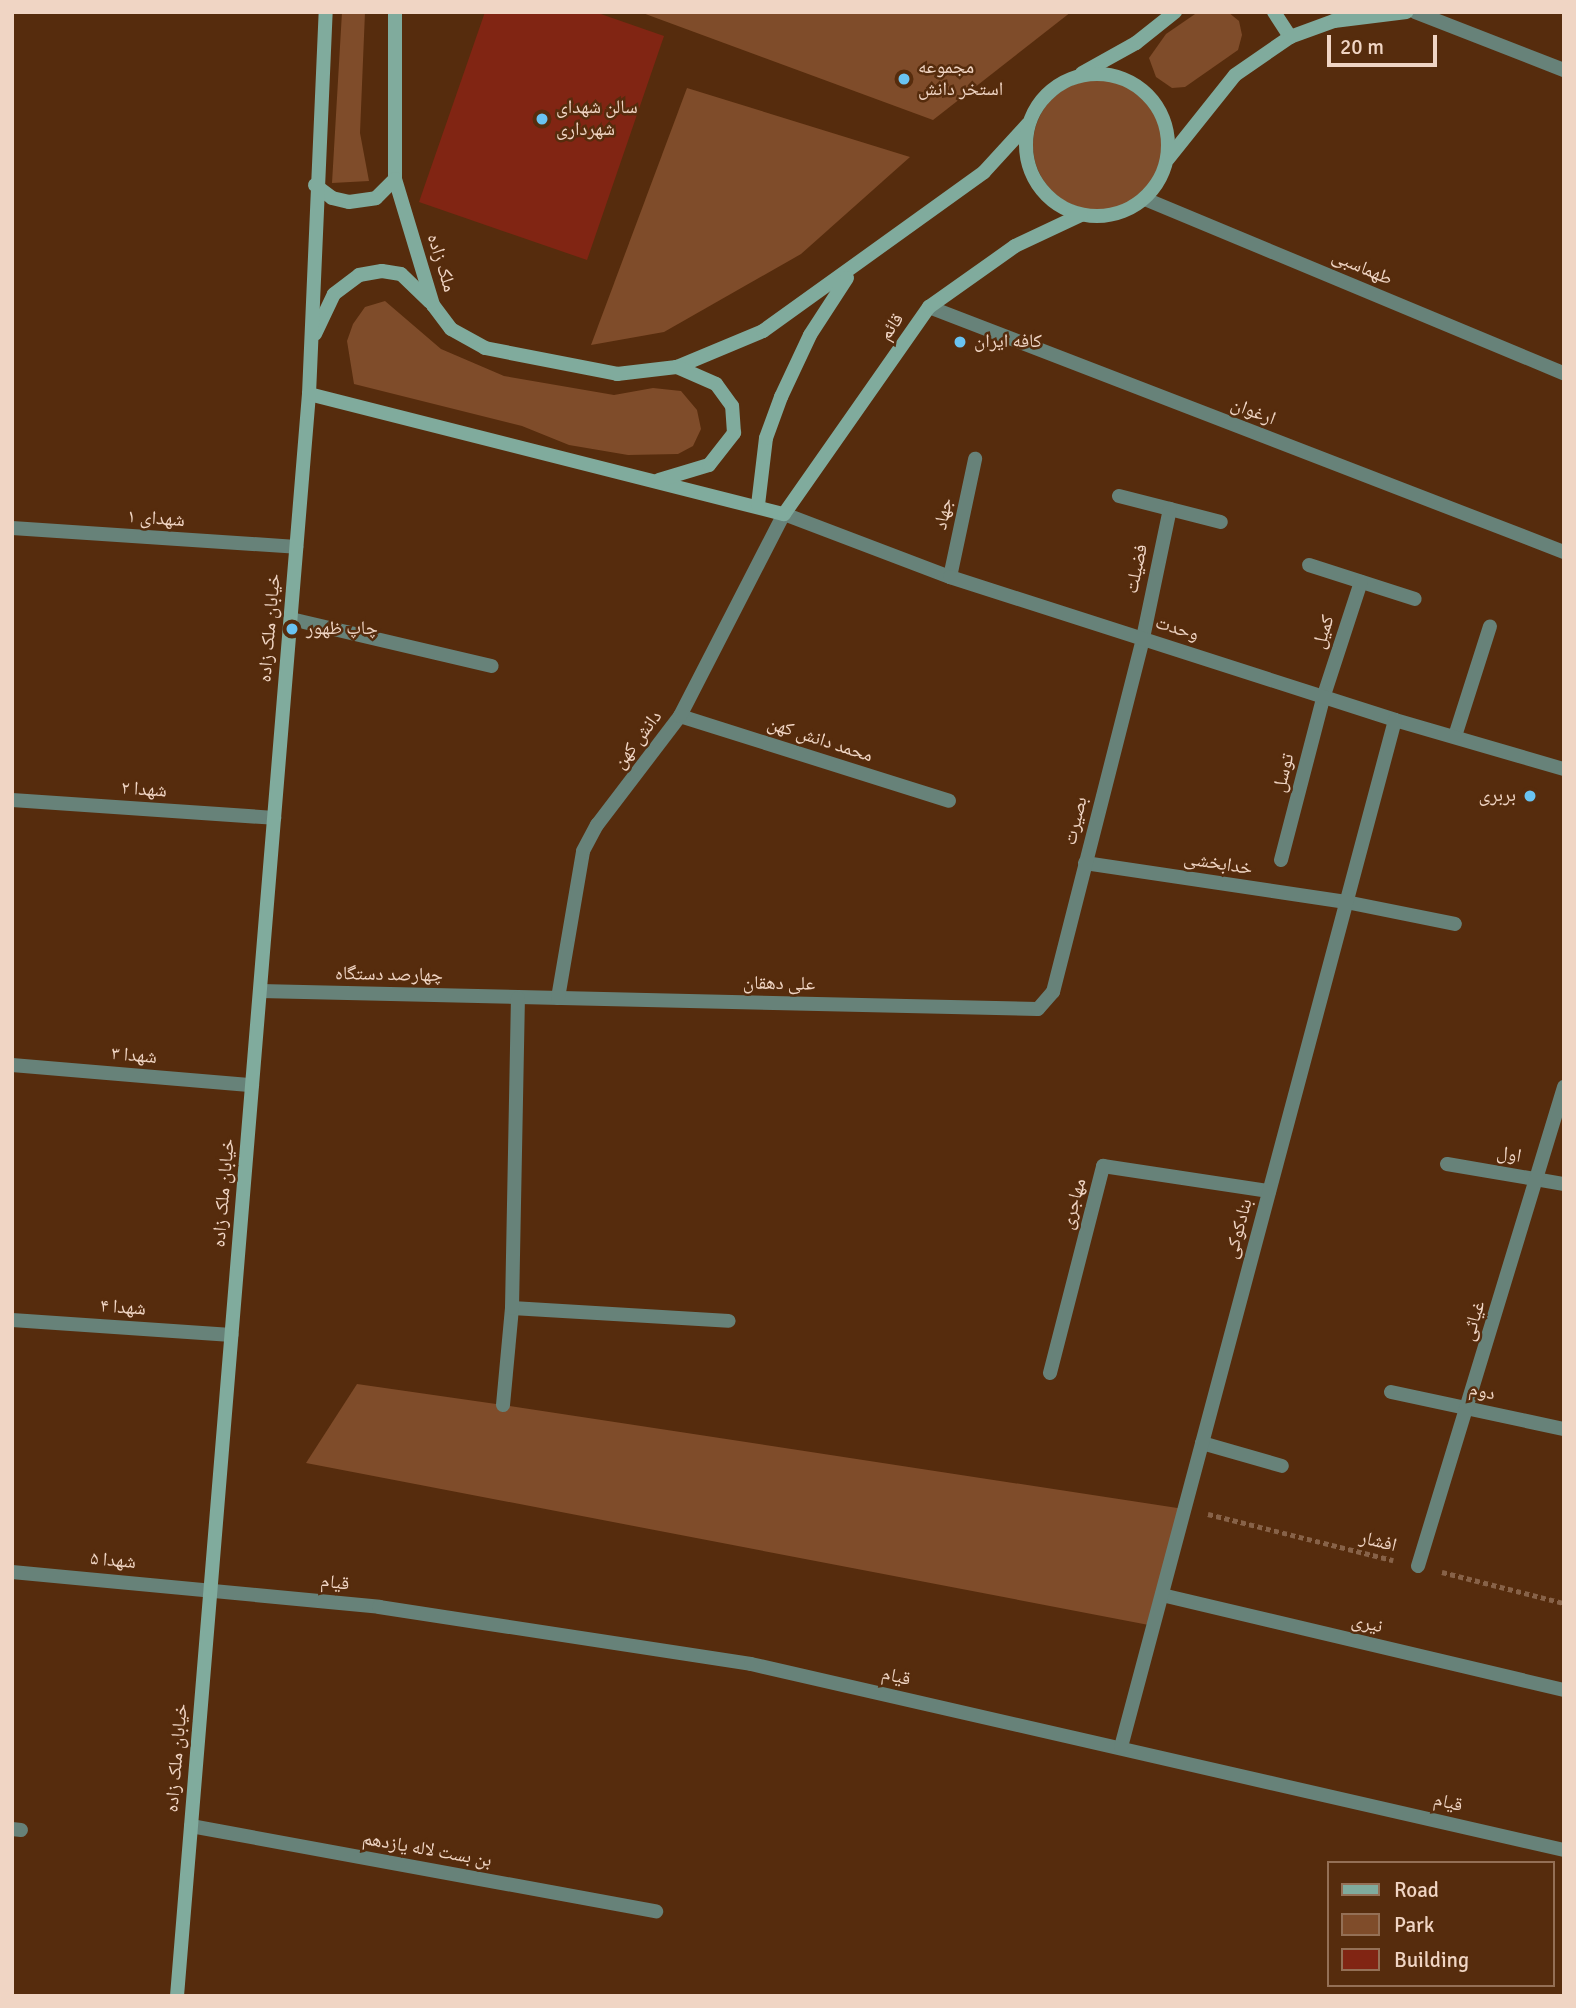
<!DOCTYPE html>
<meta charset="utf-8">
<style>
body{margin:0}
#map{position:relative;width:1576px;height:2008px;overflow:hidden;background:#562c0d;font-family:Signika,"Noto Naskh Arabic",sans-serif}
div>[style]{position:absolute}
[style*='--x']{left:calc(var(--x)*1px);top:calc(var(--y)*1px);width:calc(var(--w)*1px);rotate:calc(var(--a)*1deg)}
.green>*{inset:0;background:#7f4c2a}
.round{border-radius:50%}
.building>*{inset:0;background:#812513}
.path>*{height:4.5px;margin-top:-2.25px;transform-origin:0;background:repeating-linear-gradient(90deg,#876248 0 5px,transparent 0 8.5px)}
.lane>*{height:14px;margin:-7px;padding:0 7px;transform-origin:7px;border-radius:7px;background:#678279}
.street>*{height:14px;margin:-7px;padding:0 7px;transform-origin:7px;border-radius:7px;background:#678279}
.secondary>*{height:14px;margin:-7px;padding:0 7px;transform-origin:7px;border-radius:7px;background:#80ab9d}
.secondary>.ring{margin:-7px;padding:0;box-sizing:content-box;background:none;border:14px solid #80ab9d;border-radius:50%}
.dots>*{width:19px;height:19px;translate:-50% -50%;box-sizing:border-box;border:4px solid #562c0d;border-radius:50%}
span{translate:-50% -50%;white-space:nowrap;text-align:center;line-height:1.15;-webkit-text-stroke:5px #562c0d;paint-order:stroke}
.poi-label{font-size:19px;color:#f0d5c4}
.left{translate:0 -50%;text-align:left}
.right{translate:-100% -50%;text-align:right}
.street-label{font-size:19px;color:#f0d5c4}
.frame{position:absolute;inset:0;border:14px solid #f0d5c4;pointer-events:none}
.legend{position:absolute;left:1327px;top:1861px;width:228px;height:126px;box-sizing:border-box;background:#562c0d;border:2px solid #947056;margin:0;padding:9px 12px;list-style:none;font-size:21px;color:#f0d5c4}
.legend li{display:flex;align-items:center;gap:14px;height:35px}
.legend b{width:35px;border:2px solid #947056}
.scale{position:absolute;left:1327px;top:35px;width:110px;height:32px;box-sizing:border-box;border:4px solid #f0d5c4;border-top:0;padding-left:9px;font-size:21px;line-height:24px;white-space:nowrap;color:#f0d5c4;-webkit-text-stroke:5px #562c0d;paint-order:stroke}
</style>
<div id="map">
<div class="green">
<div style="clip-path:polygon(342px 12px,365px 12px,360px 133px,369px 181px,332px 183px)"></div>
<div style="clip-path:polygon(640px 12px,1071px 12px,933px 120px)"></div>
<div style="clip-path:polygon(1198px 12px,1228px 12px,1239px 21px,1242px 35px,1238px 50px,1185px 87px,1172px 88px,1156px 77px,1149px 58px,1166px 34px)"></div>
<div class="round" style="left:1033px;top:80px;width:130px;height:130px"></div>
<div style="clip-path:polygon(687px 88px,910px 157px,801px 254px,664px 332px,591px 345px)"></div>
<div style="clip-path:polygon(385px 301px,441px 349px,504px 376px,614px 395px,653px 388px,681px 391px,697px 410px,701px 429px,693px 446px,678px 454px,628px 455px,569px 445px,522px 426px,354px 384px,347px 341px,353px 324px,365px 307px)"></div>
<div style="clip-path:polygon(357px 1384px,503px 1405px,1184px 1509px,1154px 1626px,306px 1463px)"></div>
</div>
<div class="building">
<div style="clip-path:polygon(485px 12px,595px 12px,664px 36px,587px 260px,419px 202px)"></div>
</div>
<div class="path">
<div style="--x:1208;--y:1514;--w:191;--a:14"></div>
<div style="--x:1442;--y:1572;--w:126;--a:14.3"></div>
</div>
<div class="lane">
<div style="--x:1119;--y:496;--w:105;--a:14.3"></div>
<div style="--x:1309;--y:565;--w:111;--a:17.8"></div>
<div style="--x:1324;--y:695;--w:119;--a:-71.9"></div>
<div style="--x:1455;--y:736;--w:115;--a:-72.3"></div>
<div style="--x:1346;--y:902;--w:111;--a:11.4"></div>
<div style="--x:1447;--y:1164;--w:119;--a:9.7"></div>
<div style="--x:512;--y:1308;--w:217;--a:3.4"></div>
<div style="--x:1050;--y:1373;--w:214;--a:-75.6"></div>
<div style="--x:1103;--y:1166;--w:168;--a:8.6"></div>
<div style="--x:1391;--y:1392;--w:177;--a:12.1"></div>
<div style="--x:1202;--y:1443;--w:83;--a:16"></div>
</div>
<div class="street">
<div style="--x:1415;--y:12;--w:160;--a:21.3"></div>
<div style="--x:1145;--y:199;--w:454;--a:22.6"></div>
<div style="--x:929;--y:307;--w:681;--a:21.1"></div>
<div style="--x:12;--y:528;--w:285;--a:3.8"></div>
<div style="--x:950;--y:577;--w:121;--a:-78"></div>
<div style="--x:291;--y:619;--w:206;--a:13.2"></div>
<div style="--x:680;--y:716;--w:282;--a:17.5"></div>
<div style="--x:12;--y:800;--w:263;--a:3.9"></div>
<div style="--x:1281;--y:860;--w:171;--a:-75.4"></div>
<div style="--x:1085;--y:863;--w:264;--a:8.5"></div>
<div style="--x:260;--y:991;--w:778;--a:1.33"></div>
<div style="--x:1038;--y:1009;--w:23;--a:-49"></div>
<div style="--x:1053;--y:992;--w:365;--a:-75.7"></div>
<div style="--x:1143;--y:638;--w:132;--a:-78.2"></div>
<div style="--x:558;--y:998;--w:149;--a:-80.3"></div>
<div style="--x:583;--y:851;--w:30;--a:-62"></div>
<div style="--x:597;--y:825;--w:137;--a:-52.7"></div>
<div style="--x:680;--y:716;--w:227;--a:-62.8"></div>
<div style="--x:784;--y:514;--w:178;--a:20.8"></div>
<div style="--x:950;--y:577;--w:467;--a:17.8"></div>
<div style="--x:1395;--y:720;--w:176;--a:16.2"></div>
<div style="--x:12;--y:1065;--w:241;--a:4.8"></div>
<div style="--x:12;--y:1320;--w:220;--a:3.9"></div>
<div style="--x:503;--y:1405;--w:97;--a:-84.7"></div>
<div style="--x:512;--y:1308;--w:310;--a:-88.9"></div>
<div style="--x:1418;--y:1566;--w:501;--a:-73.05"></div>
<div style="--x:12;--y:1572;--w:369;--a:5.4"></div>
<div style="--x:379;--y:1607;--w:376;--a:8.7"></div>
<div style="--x:751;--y:1664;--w:834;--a:12.89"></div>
<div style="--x:1162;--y:1595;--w:413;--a:13.3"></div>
<div style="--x:1121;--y:1747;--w:1063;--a:-75.06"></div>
<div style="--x:191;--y:1826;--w:473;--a:10.4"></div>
<div style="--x:12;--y:1829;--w:9;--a:6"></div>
</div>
<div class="secondary">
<div style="--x:395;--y:12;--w:167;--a:90"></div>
<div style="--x:395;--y:179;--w:132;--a:73.2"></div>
<div style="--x:433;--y:305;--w:30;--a:53"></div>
<div style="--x:451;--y:329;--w:39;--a:29"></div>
<div style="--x:485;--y:348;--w:135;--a:11.1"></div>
<div style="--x:617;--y:374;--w:60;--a:-6.7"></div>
<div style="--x:677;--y:367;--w:93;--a:-22.7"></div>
<div style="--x:763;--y:331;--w:272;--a:-35.7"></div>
<div style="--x:984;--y:172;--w:65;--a:-47.5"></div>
<div style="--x:1274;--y:12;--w:30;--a:57"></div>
<div style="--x:1082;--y:73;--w:62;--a:-29.1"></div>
<div style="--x:1136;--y:43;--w:50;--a:-38.5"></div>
<div class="ring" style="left:1026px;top:74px;width:128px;height:128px"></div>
<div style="--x:1168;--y:159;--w:107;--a:-51.4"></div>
<div style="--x:1235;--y:75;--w:67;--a:-34.6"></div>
<div style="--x:1290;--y:37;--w:47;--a:-20"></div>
<div style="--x:1334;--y:21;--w:73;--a:-7.1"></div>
<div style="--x:315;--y:185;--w:21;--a:37"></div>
<div style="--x:332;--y:198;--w:17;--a:13"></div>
<div style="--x:349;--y:202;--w:27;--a:-8"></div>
<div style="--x:376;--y:198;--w:27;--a:-45"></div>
<div style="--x:315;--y:334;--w:44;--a:-64.6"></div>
<div style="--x:334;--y:294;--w:31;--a:-37"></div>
<div style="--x:359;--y:275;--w:23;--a:-10"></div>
<div style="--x:382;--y:271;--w:19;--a:9"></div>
<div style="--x:401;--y:274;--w:40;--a:44"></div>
<div style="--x:309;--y:394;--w:490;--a:14.2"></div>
<div style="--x:784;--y:514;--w:253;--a:-55"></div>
<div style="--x:929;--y:307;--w:105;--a:-35.3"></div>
<div style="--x:1015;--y:246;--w:73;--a:-25.2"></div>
<div style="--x:659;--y:480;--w:52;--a:-16.7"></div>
<div style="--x:709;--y:465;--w:41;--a:-52"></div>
<div style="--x:734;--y:433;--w:27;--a:-94"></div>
<div style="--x:732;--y:406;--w:27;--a:-126"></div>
<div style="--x:716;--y:384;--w:43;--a:-156.4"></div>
<div style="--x:758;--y:505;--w:67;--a:-83.2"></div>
<div style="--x:766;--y:438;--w:44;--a:-69.9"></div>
<div style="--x:781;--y:397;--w:68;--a:-64.9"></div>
<div style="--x:810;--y:335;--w:68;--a:-57"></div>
<div style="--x:177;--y:1996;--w:1607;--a:-85.29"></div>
<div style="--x:309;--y:394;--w:382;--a:-87.5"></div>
</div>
<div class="dots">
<div style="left:904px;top:79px;background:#6ac3f1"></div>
<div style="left:542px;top:119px;background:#6ac3f1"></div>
<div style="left:960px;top:342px;background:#6ac3f1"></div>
<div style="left:292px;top:629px;background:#6ac3f1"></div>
<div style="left:1530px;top:796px;background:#6ac3f1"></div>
</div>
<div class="poi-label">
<span class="left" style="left:918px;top:79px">مجموعه<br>استخر دانش</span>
<span class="left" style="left:556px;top:119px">سالن شهدای<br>شهرداری</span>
<span class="left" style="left:974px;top:342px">کافه ایران</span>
<span class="left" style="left:306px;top:629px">چاپ ظهور</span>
<span class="right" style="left:1516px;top:796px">بربری</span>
</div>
<div class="street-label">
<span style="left:441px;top:263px;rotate:73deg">ملک زاده</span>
<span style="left:1362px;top:268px;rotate:23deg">طهماسبی</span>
<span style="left:892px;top:327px;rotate:-55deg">قائم</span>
<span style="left:1253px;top:412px;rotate:21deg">ارغوان</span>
<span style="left:944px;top:514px;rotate:-78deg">جهاد</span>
<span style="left:156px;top:519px;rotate:4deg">شهدای ۱</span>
<span style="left:1137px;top:569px;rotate:-78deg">فضیلت</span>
<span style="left:270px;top:628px;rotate:-85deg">خیابان ملک زاده</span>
<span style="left:1177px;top:629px;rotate:17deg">وحدت</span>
<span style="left:1324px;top:632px;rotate:-72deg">کمیل</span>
<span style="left:638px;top:740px;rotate:-53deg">دانش کهن</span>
<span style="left:820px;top:740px;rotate:18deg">محمد دانش کهن</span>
<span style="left:1284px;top:773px;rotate:-76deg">توسل</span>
<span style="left:144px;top:790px;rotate:4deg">شهدا ۲</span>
<span style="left:1076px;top:821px;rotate:-76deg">بصیرت</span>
<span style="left:1218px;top:864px;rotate:9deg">خدابخشی</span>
<span style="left:389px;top:975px;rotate:1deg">چهارصد دستگاه</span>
<span style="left:779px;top:984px;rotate:1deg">علی دهقان</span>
<span style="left:134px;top:1056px;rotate:5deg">شهدا ۳</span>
<span style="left:1509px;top:1155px;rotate:10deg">اول</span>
<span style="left:224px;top:1193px;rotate:-85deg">خیابان ملک زاده</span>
<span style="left:1074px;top:1204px;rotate:-75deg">مهاجری</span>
<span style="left:1239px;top:1229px;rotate:-75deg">بنادکوکی</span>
<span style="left:123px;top:1308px;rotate:4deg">شهدا ۴</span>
<span style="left:1474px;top:1321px;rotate:-73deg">غیاثی</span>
<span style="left:1482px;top:1392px;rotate:12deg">دوم</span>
<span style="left:1378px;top:1542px;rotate:14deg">افشار</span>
<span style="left:113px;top:1561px;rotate:5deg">شهدا ۵</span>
<span style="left:335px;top:1583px;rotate:7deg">قیام</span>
<span style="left:1367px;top:1624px;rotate:13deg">نیری</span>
<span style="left:896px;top:1677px;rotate:13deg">قیام</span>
<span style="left:177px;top:1758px;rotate:-85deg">خیابان ملک زاده</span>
<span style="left:1448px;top:1803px;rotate:13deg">قیام</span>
<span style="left:427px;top:1850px;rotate:10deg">بن بست لاله یازدهم</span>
</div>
<div class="frame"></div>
<ul class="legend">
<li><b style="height:9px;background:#80ab9d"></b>Road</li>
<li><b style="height:19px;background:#7f4c2a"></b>Park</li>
<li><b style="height:19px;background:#812513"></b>Building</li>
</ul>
<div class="scale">20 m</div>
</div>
